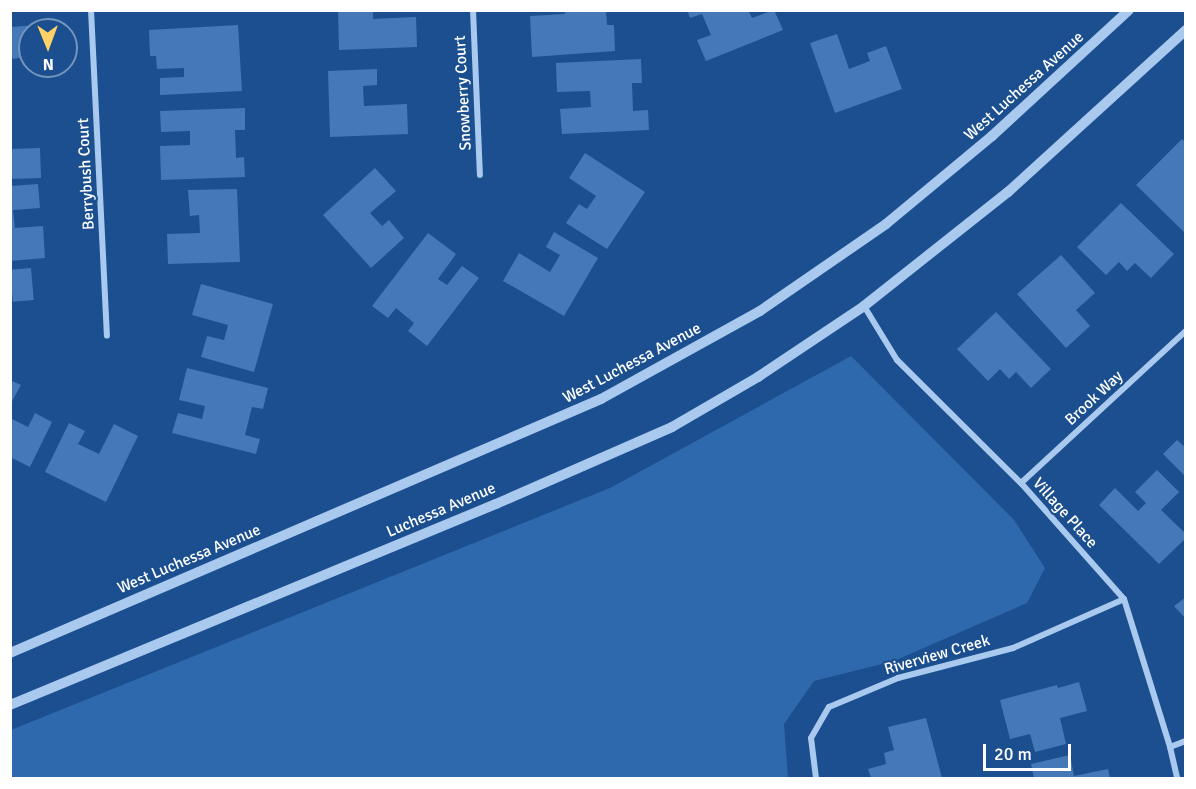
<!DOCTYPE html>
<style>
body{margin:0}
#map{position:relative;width:1196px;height:789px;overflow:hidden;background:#1b4f8f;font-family:Signika,sans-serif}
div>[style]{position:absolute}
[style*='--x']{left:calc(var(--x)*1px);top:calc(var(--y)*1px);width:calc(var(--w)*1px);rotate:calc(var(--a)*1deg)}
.green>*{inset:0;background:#2e69ad}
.building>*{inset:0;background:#4478b7;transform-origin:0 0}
.minor>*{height:6px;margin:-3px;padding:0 3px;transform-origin:3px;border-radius:3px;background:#a9c9ee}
.tertiary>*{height:10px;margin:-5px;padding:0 5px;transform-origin:5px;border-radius:5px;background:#a9c9ee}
span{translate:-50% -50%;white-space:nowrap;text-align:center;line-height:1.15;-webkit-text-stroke:4.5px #1b4f8f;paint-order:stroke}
.street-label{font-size:16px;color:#fff}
.frame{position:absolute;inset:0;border:12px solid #fff;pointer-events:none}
.north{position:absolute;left:18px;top:18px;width:60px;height:60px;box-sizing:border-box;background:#1b4f8f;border:2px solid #7695bc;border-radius:50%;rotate:179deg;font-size:16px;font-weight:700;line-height:24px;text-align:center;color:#fff}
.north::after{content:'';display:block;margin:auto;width:21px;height:27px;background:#ffd166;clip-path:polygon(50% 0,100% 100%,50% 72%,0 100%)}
.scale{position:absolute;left:983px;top:744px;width:88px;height:27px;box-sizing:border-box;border:3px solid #fff;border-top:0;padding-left:8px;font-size:18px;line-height:21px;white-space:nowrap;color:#fff;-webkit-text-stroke:4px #1b4f8f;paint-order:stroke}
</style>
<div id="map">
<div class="green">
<div style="clip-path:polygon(851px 356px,1014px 520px,1045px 568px,1027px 603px,894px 661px,814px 681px,784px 724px,788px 778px,11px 778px,11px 730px,610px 488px)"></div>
</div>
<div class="building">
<div style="clip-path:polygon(338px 10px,373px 10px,373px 19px,416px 17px,417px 47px,339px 50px)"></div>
<div style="clip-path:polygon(565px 10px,606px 10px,607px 25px,614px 25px,615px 51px,532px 57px,530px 16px,565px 14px)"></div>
<div style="clip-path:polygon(687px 10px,748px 10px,752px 18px,774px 10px,783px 30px,706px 61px,697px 40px,711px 35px,702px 14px,690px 18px)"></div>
<div style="clip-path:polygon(39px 25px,40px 30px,30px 30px,30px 57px,10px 59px,10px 27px)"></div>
<div style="clip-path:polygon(238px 25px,242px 91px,160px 95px,160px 78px,184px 77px,184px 68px,157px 69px,156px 56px,150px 56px,149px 30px)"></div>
<div style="clip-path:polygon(837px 34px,849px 69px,870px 61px,867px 53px,886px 46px,902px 89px,835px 113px,810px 43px)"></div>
<div style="clip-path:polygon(641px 59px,642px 83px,632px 83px,633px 111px,648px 110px,649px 130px,562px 134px,560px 109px,591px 107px,590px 91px,557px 92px,556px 63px)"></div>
<div style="clip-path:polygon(377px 69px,377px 85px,363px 86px,364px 106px,407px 104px,408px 134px,330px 137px,328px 71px)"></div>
<div style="clip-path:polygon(245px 108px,245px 130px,235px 130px,236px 158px,244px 157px,245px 177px,161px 180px,160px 146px,190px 145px,190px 131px,161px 132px,160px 111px)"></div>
<div style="clip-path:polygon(1182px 139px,1186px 143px,1186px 234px,1136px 185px)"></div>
<div style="left:40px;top:148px;width:30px;height:30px;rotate:88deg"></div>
<div style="clip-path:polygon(585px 153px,645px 192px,607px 249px,566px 223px,579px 204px,587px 209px,596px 196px,569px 178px)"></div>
<div style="clip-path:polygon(375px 168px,396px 191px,370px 213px,382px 226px,389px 220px,404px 238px,371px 268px,323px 215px)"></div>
<div style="clip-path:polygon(38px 184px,40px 208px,13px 210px,15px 228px,43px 226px,45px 258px,10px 261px,10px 186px)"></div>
<div style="clip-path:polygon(237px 189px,240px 262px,168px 264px,167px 234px,200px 233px,199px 215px,190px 216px,188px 190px)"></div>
<div style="clip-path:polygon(1121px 203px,1174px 254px,1151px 278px,1135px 263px,1127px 271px,1119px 262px,1106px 275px,1077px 247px)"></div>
<div style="clip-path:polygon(554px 232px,598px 258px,564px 316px,503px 281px,519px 253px,550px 272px,560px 255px,546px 247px)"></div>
<div style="clip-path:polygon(428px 233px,456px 254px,438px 279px,447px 285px,462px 266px,479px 278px,427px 346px,408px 331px,414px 323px,396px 308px,388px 318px,372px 306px)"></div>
<div style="clip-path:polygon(1061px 255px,1095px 293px,1076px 310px,1090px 326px,1066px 348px,1017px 294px)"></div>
<div style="left:31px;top:268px;width:32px;height:21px;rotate:85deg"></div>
<div style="clip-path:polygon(201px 284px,273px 304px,254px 372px,201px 357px,207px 336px,224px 340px,228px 325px,192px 315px)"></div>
<div style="clip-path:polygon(996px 312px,1051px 369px,1031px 388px,1016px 372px,1009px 379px,1000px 369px,988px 381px,957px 349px)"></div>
<div style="clip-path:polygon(187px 368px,268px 388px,263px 409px,252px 407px,245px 435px,260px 439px,256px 454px,172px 433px,178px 413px,202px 419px,205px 406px,179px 400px)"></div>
<div style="clip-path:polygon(10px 380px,21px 385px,10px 405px)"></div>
<div style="clip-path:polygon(35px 413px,52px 422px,30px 467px,10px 457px,10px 418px,28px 427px)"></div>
<div style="clip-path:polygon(69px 423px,85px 431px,78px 444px,99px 454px,114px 424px,138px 436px,106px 502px,45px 472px)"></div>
<div style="clip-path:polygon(1177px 440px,1186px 448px,1186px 477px,1163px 454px)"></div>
<div style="clip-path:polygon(1157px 470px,1179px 492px,1161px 510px,1186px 534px,1186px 538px,1159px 564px,1099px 505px,1115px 488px,1138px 511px,1146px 503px,1135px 492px)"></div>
<div style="clip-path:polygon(1186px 597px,1186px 619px,1174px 606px)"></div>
<div style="clip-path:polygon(1079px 682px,1087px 711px,1060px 718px,1066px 744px,1035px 752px,1030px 734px,1010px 739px,1000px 700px,1057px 685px,1058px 688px)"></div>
<div style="clip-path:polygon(926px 718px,942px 778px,871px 778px,868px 769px,886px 764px,884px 753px,894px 750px,888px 727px)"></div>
<div style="clip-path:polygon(1070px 755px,1074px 776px,1108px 769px,1110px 778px,1034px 778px,1031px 764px)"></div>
</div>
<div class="minor">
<div style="--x:91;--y:10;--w:326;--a:87.2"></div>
<div style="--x:473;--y:10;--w:165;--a:87.6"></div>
<div style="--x:864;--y:306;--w:63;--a:58.6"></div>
<div style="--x:897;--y:360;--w:175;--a:44.8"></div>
<div style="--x:1021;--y:483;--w:155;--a:48.4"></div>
<div style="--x:1124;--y:599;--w:155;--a:72.7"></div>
<div style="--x:1170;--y:747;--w:32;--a:77"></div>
<div style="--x:1021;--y:483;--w:224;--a:-42.7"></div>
<div style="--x:1170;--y:747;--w:17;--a:-21"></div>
<div style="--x:816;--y:778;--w:40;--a:-97.1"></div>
<div style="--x:811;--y:738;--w:36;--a:-60"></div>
<div style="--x:829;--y:707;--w:75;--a:-22.8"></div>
<div style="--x:898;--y:678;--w:119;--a:-14.6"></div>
<div style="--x:1013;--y:648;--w:121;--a:-23.8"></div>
</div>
<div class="tertiary">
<div style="--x:10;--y:653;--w:643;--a:-23.26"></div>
<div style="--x:601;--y:399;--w:182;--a:-29"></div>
<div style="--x:760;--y:311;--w:153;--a:-34.6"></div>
<div style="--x:886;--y:224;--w:138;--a:-39.7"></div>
<div style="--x:992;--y:136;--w:186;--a:-42.6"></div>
<div style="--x:10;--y:705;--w:526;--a:-22.47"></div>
<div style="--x:496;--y:504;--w:192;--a:-23.6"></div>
<div style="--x:672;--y:427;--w:99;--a:-30.2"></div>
<div style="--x:758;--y:377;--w:128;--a:-33.8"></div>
<div style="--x:864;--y:306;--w:184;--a:-38.4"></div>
<div style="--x:1008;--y:192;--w:241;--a:-42.3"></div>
</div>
<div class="street-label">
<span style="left:1024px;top:86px;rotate:-42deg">West Luchessa Avenue</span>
<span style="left:463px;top:93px;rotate:-93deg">Snowberry Court</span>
<span style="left:86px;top:174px;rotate:-93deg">Berrybush Court</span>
<span style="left:632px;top:363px;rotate:-28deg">West Luchessa Avenue</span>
<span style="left:1094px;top:398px;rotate:-43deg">Brook Way</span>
<span style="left:441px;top:510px;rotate:-23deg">Luchessa Avenue</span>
<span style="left:1065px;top:513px;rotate:48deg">Village Place</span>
<span style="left:189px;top:559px;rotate:-23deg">West Luchessa Avenue</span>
<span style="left:937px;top:655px;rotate:-16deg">Riverview Creek</span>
</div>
<div class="frame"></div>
<div class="north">N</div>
<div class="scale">20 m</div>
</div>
